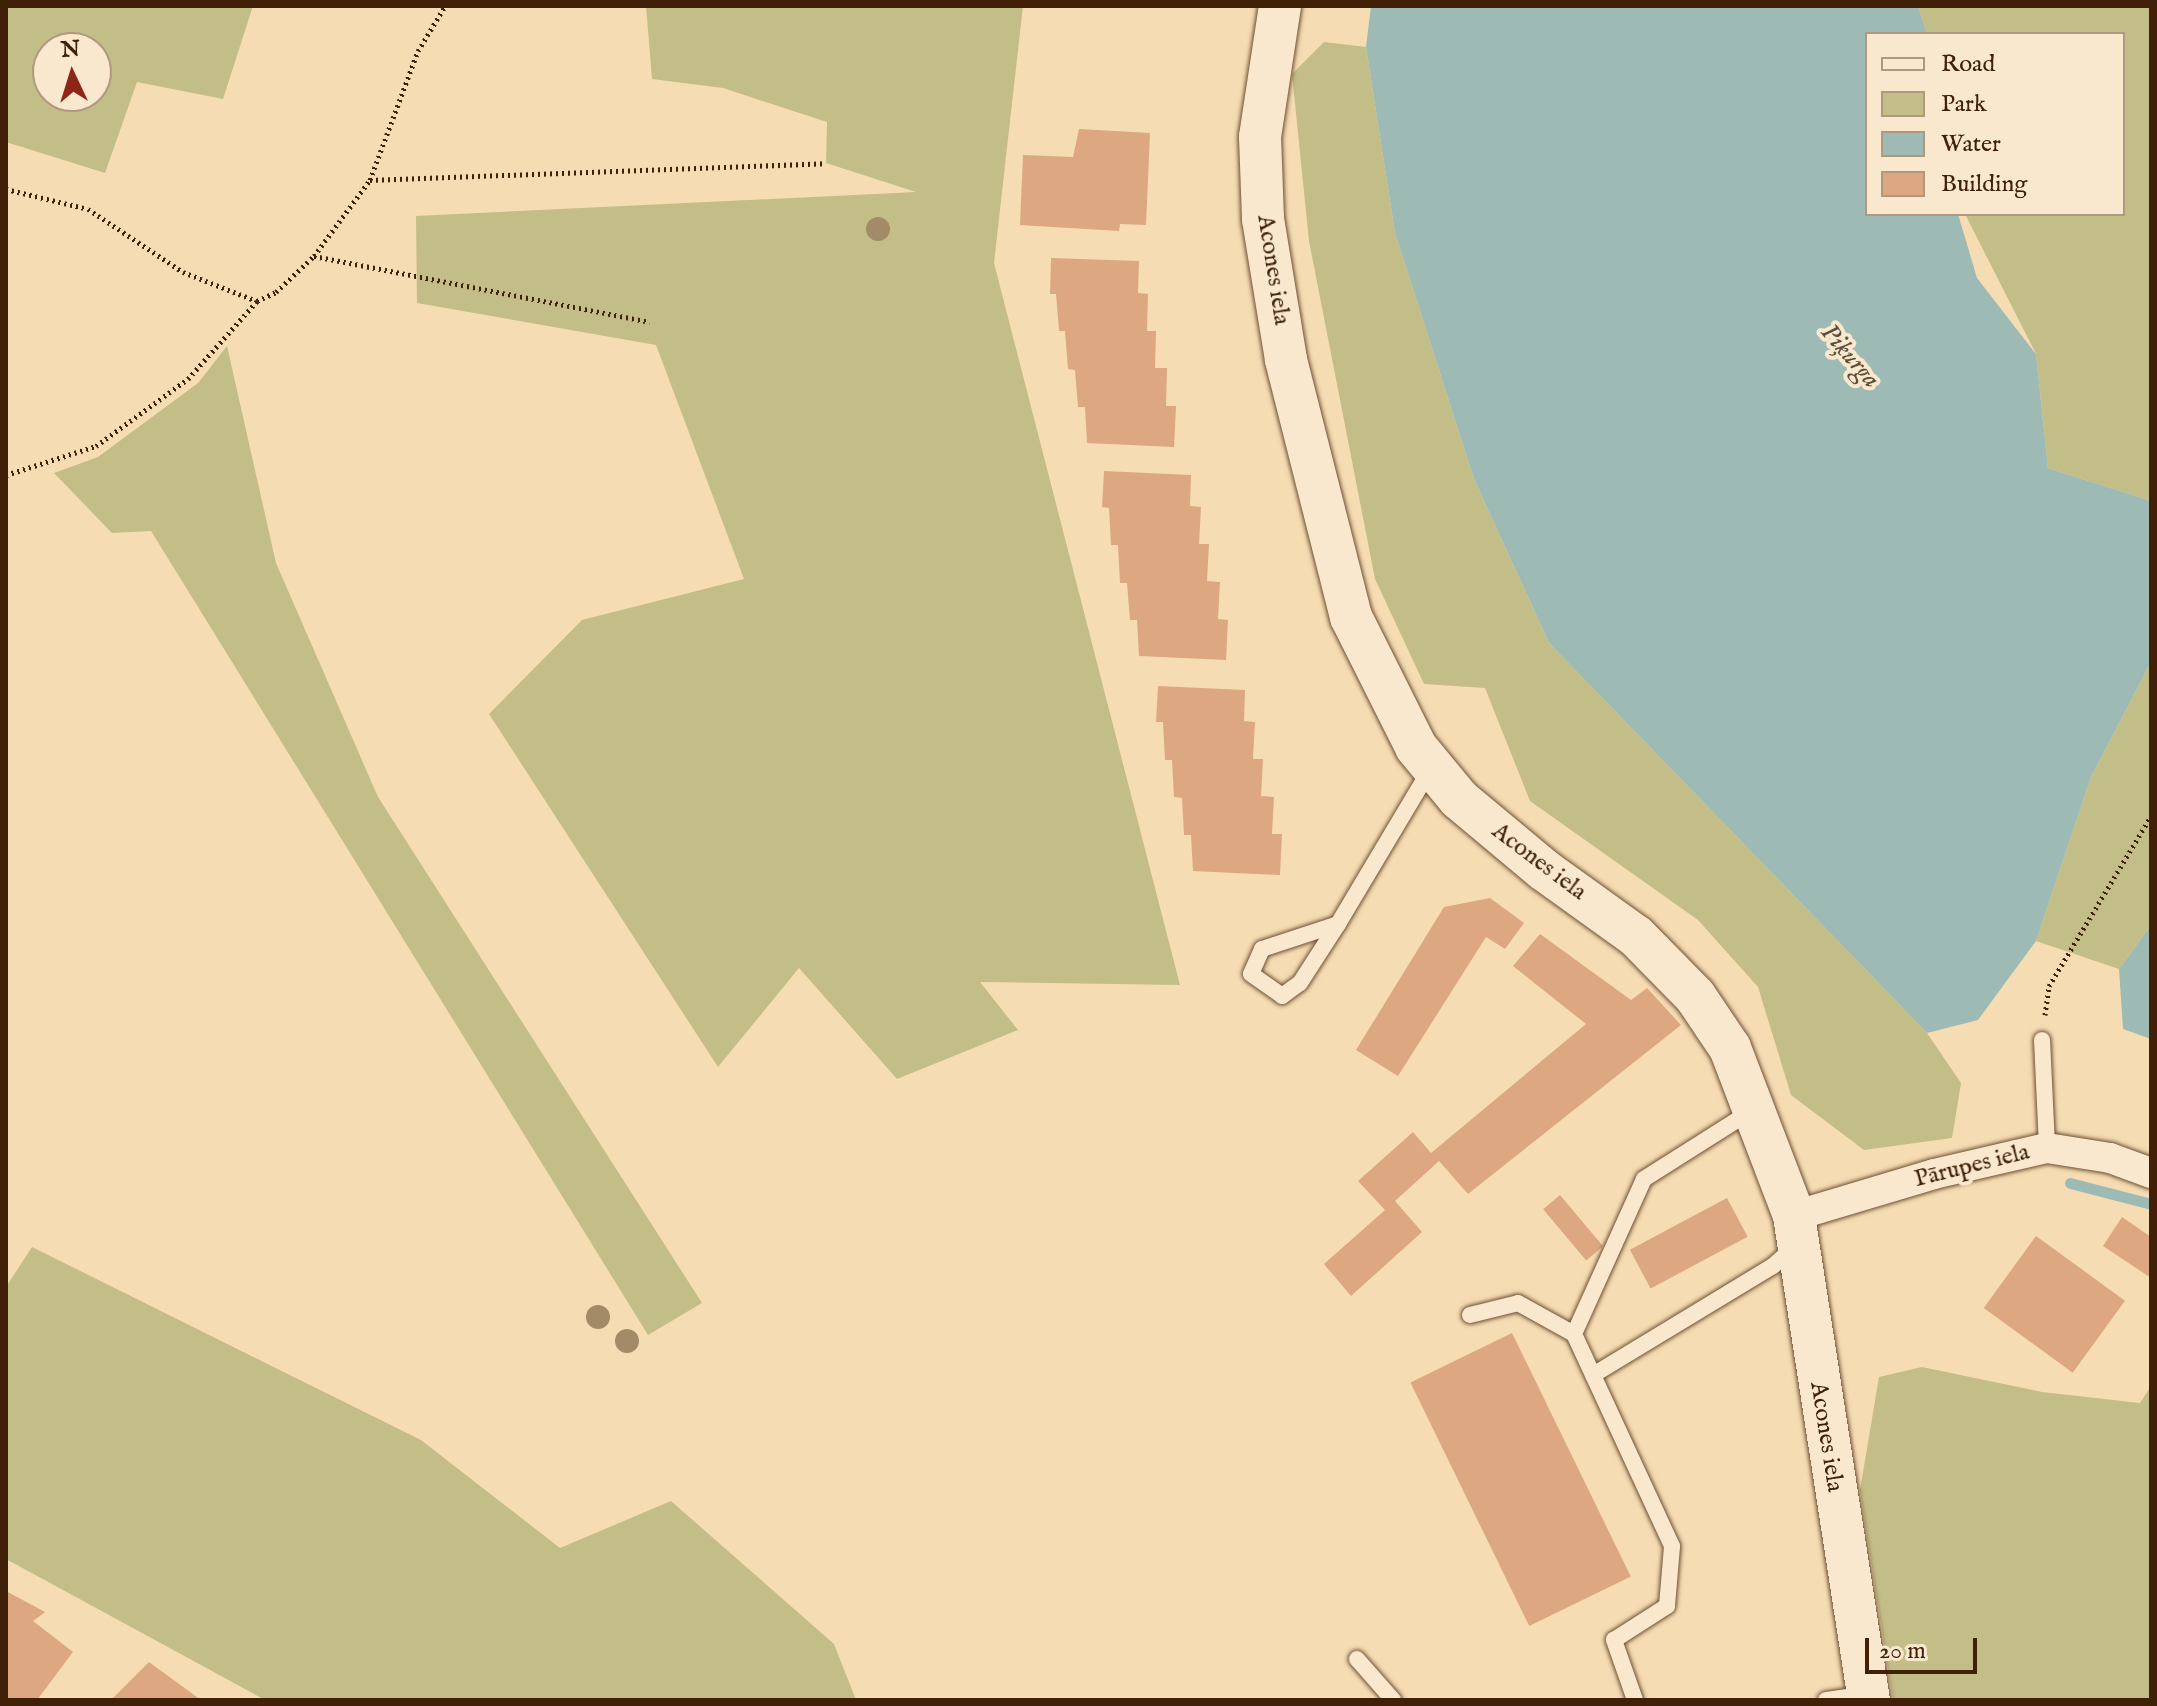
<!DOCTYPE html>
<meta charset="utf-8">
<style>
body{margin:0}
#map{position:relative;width:2157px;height:1706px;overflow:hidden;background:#f6dcb3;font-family:"IM FELL English",serif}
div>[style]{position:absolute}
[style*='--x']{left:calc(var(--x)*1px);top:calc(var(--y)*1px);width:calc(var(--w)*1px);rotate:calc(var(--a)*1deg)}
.green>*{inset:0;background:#c3be88}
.water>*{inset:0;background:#9ebab4}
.stream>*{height:11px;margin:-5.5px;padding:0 5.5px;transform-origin:5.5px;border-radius:5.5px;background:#9ebab4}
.building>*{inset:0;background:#dda781;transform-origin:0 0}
.path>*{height:5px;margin-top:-2.5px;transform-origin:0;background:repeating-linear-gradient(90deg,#402108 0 2px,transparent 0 6px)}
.roads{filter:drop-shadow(0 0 2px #6e5033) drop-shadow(0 0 2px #6e5033)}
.lane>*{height:16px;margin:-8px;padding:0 8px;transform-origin:8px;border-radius:8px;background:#f9e8ce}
.street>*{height:30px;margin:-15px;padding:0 15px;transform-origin:15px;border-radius:15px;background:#f9e8ce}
.secondary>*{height:42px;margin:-21px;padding:0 21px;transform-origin:21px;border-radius:21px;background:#f9e8ce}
.trees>*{width:24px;height:24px;margin:-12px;border-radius:50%;background:#a48b67}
span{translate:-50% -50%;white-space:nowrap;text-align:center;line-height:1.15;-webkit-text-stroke:8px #f9e8ce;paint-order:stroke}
.street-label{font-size:24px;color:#402108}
.water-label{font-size:26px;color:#5c4f3c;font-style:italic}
.frame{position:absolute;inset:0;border:8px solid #402108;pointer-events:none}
.legend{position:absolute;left:1865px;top:32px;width:260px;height:184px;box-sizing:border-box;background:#f9e8ce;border:2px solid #af987f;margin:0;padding:10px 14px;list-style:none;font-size:24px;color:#402108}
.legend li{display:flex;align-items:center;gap:16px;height:40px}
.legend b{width:40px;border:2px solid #af987f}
.north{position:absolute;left:32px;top:32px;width:80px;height:80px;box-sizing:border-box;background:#f9e8ce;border:2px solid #af987f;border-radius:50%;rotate:356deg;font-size:22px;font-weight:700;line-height:32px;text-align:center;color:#402108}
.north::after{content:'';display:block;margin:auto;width:28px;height:36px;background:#8f2418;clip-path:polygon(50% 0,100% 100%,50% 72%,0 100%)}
.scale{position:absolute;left:1865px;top:1638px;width:112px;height:36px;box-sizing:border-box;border:4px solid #402108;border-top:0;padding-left:10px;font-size:24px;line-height:28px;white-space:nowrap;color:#402108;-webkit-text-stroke:6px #f9e8ce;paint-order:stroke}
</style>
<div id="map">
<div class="green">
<div style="clip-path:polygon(evenodd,6px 6px,253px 6px,223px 99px,137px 82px,105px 173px,6px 142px,6px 6px,96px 48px,96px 96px,48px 96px,48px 48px,96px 48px)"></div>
<div style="clip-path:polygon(646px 6px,1023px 6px,994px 263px,1180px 985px,980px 982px,1018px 1030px,897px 1079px,799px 968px,718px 1067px,489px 714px,582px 620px,744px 579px,656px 345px,417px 303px,416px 216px,916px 192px,826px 163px,827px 122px,723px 88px,652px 79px)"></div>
<div style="clip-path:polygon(1918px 6px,2151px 6px,2151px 501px,2048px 468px,2036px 354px,1965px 214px,2123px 214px,2123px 34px,1927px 34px)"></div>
<div style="clip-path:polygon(1324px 42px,1366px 47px,1395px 233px,1474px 479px,1549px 643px,1927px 1033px,1961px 1083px,1952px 1138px,1864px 1150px,1791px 1095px,1758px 987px,1698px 920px,1530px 801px,1485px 688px,1424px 684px,1375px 579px,1309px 241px,1292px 74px)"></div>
<div style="clip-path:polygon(227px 346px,276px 563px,378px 797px,702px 1303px,648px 1335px,151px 531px,112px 533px,54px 473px,98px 457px,198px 383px)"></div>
<div style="clip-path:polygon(2151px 662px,2151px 925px,2119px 969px,2036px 941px,2091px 777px)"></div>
<div style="clip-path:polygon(32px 1247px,421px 1440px,560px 1548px,671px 1501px,834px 1644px,856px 1700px,265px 1700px,6px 1559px,6px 1287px)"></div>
<div style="clip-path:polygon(1922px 1367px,2042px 1392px,2140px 1403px,2151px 1386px,2151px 1700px,1893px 1700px,1860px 1490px,1879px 1377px)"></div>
</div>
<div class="water">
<div style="clip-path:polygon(1371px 6px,1918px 6px,1927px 34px,1867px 34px,1867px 214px,1958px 214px,1977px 278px,2036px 354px,2048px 468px,2151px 501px,2151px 662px,2091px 777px,2036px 941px,1978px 1020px,1927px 1033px,1549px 643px,1474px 479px,1395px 233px,1366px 47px)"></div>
<div style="clip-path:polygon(2151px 925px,2151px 1039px,2123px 1029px,2119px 969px)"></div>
</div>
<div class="stream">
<div style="--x:2070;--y:1183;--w:84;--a:14.5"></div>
</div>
<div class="building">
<div style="clip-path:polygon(1079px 129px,1150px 133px,1146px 225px,1120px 224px,1119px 231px,1020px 225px,1023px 155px,1073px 157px)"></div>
<div style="clip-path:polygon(1051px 258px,1139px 261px,1138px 293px,1148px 294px,1147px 331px,1156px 331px,1155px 368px,1167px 368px,1166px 406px,1176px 406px,1174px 447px,1087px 443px,1085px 407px,1078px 407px,1075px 370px,1068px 369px,1065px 331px,1059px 331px,1056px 294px,1050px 294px)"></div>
<div style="clip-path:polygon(1104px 471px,1191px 475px,1190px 506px,1201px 507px,1199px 544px,1209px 544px,1207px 581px,1220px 582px,1218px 619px,1228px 620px,1226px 660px,1139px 656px,1137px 620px,1130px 620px,1127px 583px,1120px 583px,1118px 545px,1111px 545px,1109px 508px,1102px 507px)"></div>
<div style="clip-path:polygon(1158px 686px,1245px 690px,1244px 721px,1255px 722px,1253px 759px,1263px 759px,1261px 796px,1274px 797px,1272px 834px,1282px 834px,1280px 875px,1193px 871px,1191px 835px,1184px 835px,1182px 798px,1174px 797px,1172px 760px,1165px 760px,1163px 722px,1156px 722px)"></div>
<div style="clip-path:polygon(1490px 898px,1524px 923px,1505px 949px,1486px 937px,1398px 1076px,1356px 1050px,1444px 907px)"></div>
<div style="clip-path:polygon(1540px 934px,1631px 1000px,1647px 988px,1681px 1025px,1468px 1194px,1439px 1161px,1395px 1201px,1422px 1232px,1351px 1296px,1324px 1264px,1385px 1210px,1358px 1181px,1413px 1132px,1431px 1153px,1586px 1024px,1513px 966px)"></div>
<div style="left:1560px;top:1195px;width:67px;height:22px;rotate:50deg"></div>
<div style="left:1727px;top:1198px;width:44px;height:110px;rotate:62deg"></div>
<div style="clip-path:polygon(2122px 1217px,2151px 1237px,2151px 1278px,2103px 1246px)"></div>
<div style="left:2036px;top:1236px;width:110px;height:89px;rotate:36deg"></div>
<div style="left:1512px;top:1333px;width:271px;height:113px;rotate:64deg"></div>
<div style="clip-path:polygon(6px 1591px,45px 1612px,33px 1621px,73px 1652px,37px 1700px,6px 1700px)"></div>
<div style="clip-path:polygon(149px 1662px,201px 1700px,111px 1700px)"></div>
</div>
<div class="path">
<div style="--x:370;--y:180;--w:456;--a:-2.1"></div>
<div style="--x:6;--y:189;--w:84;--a:13.7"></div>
<div style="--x:88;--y:209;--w:114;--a:33.6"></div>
<div style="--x:183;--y:272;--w:79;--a:21.4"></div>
<div style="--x:257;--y:301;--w:21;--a:-25"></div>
<div style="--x:276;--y:292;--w:52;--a:-43.5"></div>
<div style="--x:314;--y:256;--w:94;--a:-53.6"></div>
<div style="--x:370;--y:180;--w:138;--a:-69.6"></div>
<div style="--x:418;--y:51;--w:52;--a:-59"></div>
<div style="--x:314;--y:256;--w:342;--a:11.1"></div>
<div style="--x:6;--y:475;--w:95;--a:-17.9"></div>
<div style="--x:96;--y:446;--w:114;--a:-36.1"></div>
<div style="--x:188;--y:379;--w:104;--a:-48.5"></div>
<div style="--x:2045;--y:1015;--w:29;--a:-82"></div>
<div style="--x:2049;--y:986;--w:198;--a:-59"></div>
</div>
<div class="roads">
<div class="lane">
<div style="--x:1338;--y:924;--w:80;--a:161.8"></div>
<div style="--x:1262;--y:949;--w:27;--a:114"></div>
<div style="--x:1251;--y:974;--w:38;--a:35"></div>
<div style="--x:1282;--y:996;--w:22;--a:-36"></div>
<div style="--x:1300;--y:983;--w:70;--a:-57.2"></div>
<div style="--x:1338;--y:924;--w:182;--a:-59.2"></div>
<div style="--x:2042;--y:1040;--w:108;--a:87.3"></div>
<div style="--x:1470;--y:1315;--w:49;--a:-14"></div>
<div style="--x:1518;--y:1303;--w:64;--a:29"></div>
<div style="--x:1593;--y:1375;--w:210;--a:-31.2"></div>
<div style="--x:1773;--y:1266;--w:28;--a:-42"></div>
<div style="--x:1357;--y:1659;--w:55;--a:48.7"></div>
<div style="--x:1635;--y:1700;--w:64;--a:-109.3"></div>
<div style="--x:1614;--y:1640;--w:63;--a:-32.7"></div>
<div style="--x:1667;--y:1606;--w:60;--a:-85.2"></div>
<div style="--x:1672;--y:1546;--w:234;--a:-114.8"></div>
<div style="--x:1574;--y:1334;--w:170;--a:-65.7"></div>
<div style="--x:1644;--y:1179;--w:127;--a:-32.4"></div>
<div style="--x:1826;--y:1700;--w:42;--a:-8.1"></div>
</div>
<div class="street">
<div style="--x:1794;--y:1216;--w:146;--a:-16.7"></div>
<div style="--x:1934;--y:1174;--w:116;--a:-13"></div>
<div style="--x:2047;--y:1148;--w:64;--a:9"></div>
<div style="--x:2110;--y:1158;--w:44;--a:20.1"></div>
</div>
<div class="secondary">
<div style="--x:1280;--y:6;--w:133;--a:98.7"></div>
<div style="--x:1260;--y:137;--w:82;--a:87.9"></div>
<div style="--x:1263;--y:219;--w:143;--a:80.7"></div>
<div style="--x:1286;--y:360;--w:265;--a:75.8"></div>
<div style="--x:1351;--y:617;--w:145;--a:63.4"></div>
<div style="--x:1416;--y:747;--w:67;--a:50.4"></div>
<div style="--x:1459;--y:799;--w:111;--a:39.9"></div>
<div style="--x:1544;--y:870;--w:113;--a:35.7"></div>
<div style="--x:1636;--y:936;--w:84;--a:45.5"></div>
<div style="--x:1695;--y:996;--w:63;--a:56.1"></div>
<div style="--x:1730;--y:1048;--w:180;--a:69.1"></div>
<div style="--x:1794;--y:1216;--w:490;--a:81.2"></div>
</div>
</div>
<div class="trees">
<div style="left:878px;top:229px"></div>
<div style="left:598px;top:1317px"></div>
<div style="left:627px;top:1341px"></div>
</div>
<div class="street-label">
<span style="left:1273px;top:270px;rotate:81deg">Acones iela</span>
<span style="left:1539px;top:862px;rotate:37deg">Acones iela</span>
<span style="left:1972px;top:1166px;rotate:-14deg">Pārupes iela</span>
<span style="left:1826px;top:1437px;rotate:81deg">Acones iela</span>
</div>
<div class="water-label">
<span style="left:1850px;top:356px;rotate:49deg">Piķurga</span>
</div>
<div class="frame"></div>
<ul class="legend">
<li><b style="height:10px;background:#f9e8ce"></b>Road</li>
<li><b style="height:22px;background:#c3be88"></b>Park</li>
<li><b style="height:22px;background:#9ebab4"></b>Water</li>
<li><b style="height:22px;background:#dda781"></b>Building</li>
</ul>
<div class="north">N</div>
<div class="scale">20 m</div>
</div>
